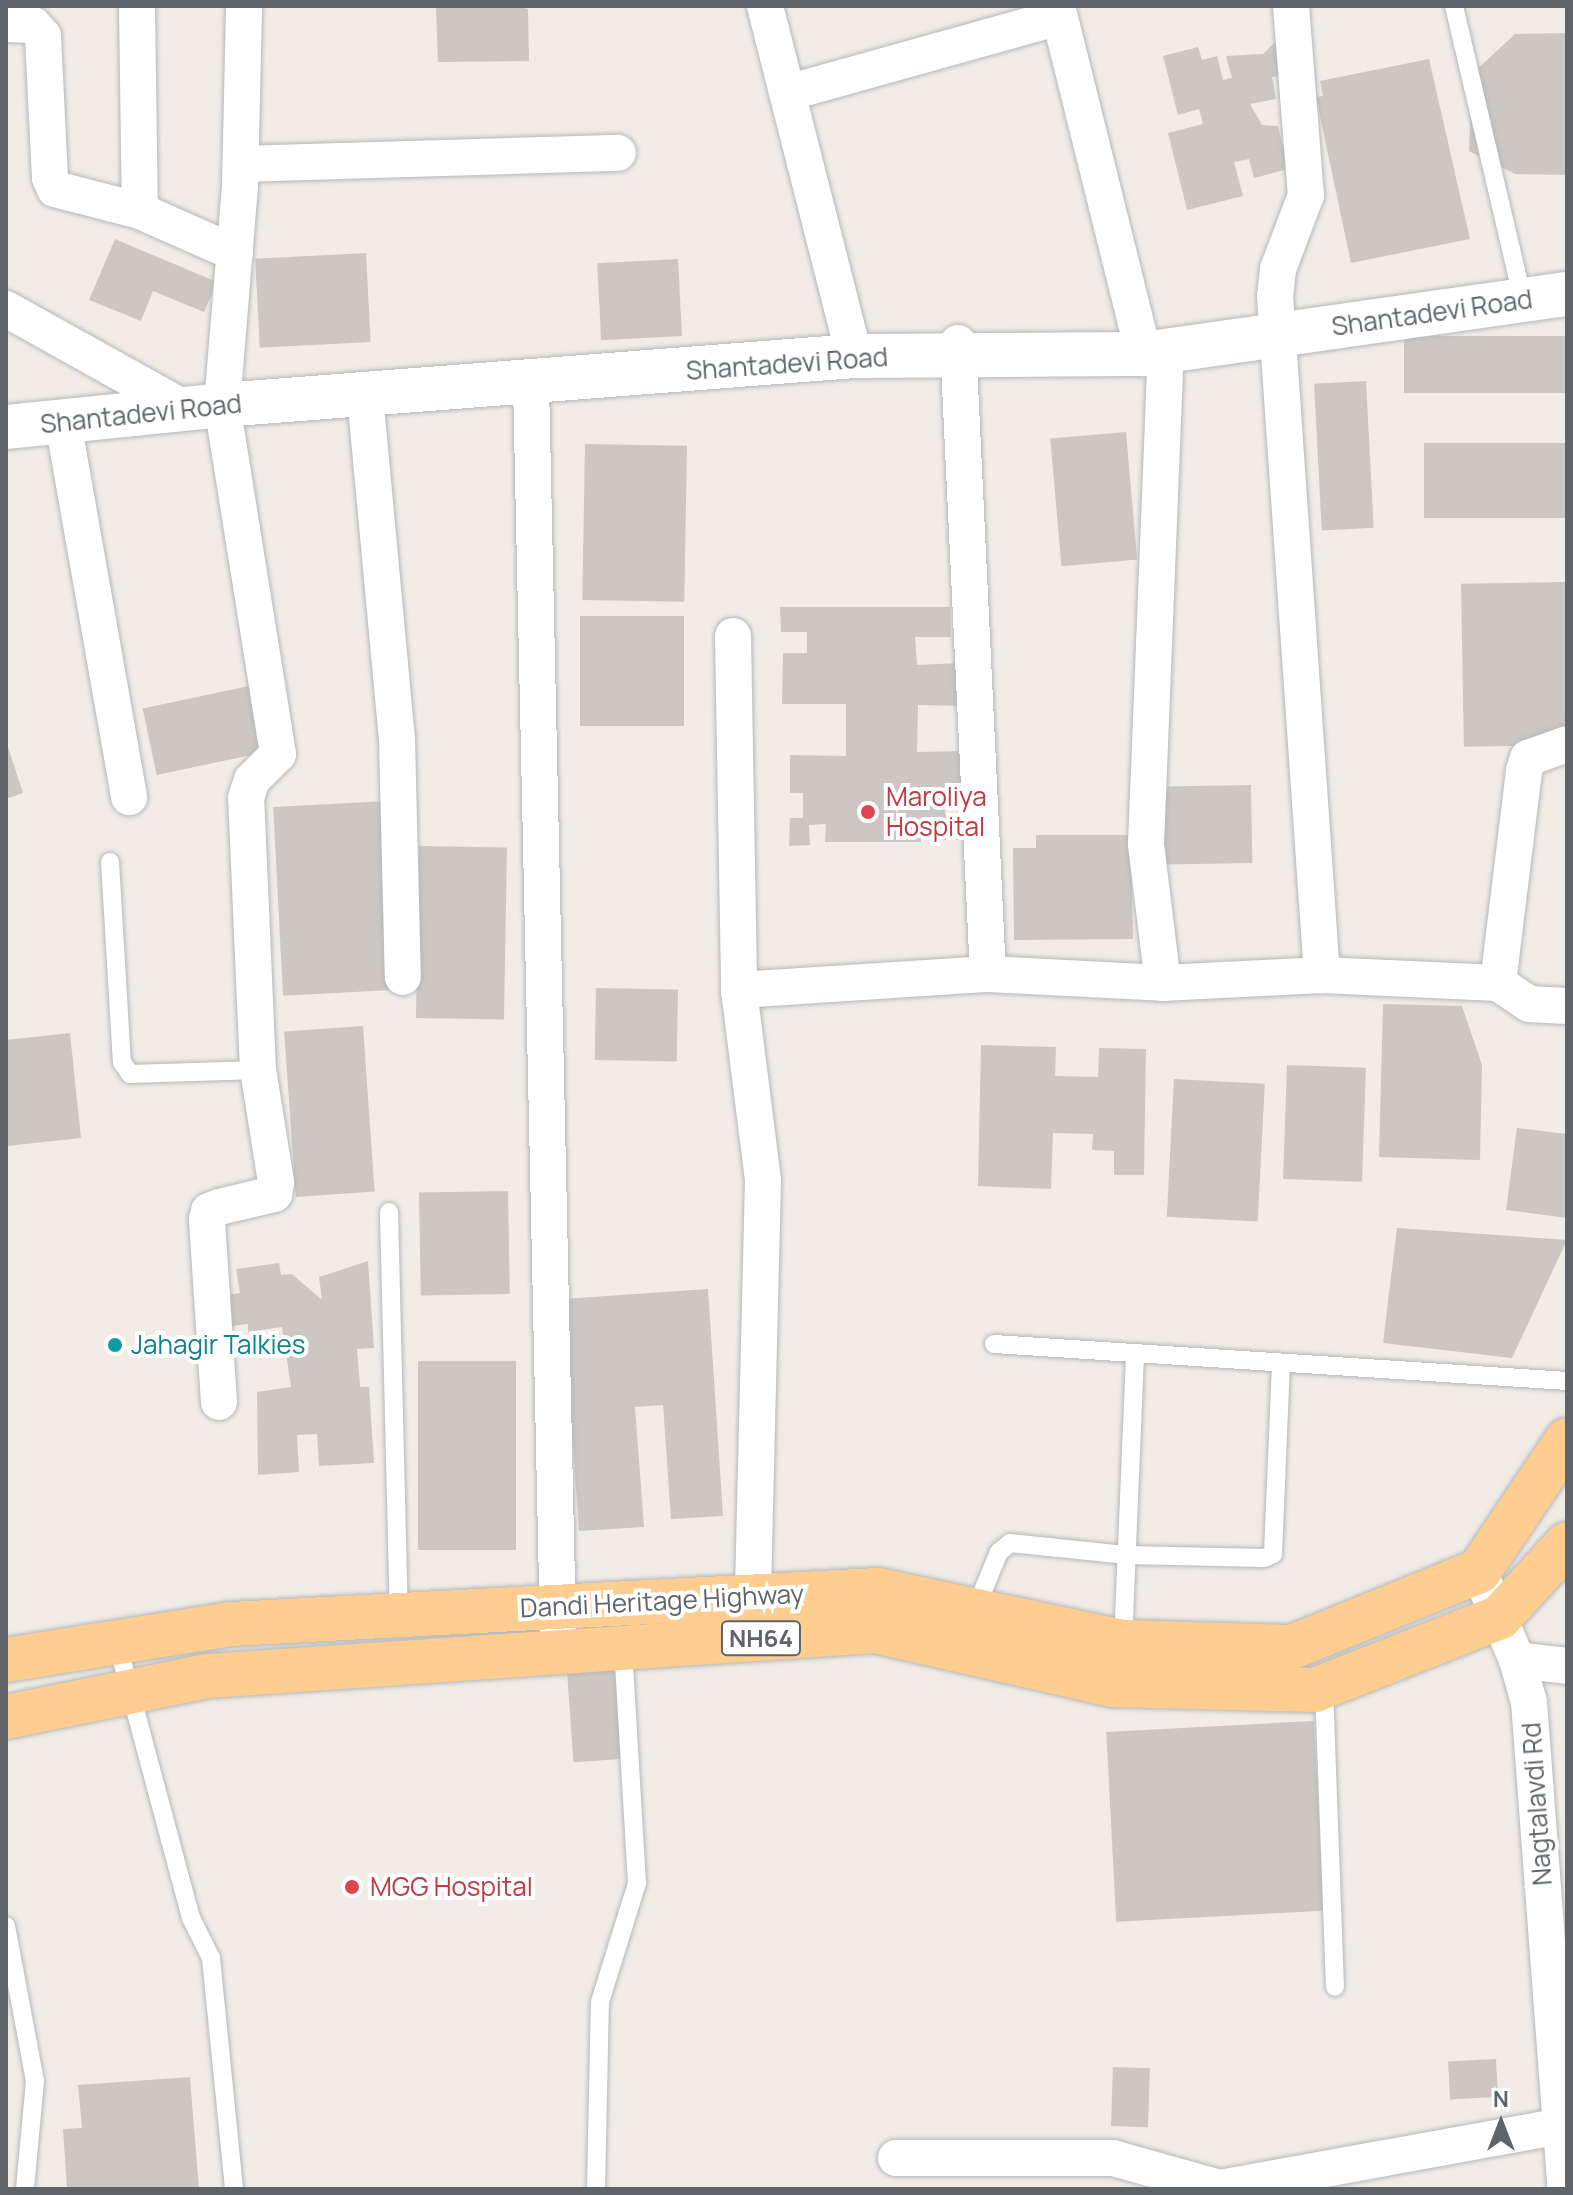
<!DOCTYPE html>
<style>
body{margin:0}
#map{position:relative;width:1573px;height:2195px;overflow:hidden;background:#f1ece6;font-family:Manrope,sans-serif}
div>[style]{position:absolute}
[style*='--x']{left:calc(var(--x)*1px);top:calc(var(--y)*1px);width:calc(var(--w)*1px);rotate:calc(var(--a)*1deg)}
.building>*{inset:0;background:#ccc7c2;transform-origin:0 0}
.roads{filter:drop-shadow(0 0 2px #b3b8bb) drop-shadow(0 0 2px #b3b8bb)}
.lane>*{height:18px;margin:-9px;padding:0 9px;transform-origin:9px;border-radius:9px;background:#fff}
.street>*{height:36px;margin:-18px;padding:0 18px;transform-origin:18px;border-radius:18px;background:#fff}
.secondary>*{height:44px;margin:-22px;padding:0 22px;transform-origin:22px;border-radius:22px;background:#fff}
.highway>*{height:44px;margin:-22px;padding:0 22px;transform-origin:22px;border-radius:22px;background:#ffcd8f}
.dots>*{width:22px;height:22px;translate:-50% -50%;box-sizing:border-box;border:4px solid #fff;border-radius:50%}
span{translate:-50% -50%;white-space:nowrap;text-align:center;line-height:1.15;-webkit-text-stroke:8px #fff;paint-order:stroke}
.shield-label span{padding:2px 6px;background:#fff;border:2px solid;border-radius:6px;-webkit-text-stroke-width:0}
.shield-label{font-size:24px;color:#5e6467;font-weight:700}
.street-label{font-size:26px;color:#5e6467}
.health-label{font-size:26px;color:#be3a42}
.left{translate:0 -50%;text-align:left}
.culture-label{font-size:26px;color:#0d838f}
.frame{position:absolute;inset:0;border:8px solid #5e6467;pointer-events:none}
.north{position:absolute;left:1461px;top:2083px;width:80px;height:80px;-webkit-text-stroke:6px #fff;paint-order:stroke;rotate:0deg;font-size:22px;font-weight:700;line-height:32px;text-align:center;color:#5e6467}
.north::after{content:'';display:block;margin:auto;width:28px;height:36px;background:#5e6467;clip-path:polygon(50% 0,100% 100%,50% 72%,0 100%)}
</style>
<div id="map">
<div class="building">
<div style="clip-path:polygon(514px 6px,528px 9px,529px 61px,438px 62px,436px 8px)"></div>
<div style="clip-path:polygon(1567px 33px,1567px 175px,1515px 174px,1469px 151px,1472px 74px,1515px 34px)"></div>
<div style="clip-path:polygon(1281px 36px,1289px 74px,1272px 77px,1276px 99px,1250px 104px,1262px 125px,1278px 126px,1284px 151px,1295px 149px,1299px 166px,1254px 178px,1249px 159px,1234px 162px,1243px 196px,1187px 210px,1168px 133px,1203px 124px,1199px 109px,1178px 115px,1163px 56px,1198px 47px,1202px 60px,1217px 56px,1223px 80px,1232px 78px,1226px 56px,1263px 54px)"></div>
<div style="clip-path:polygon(1429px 59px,1470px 239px,1351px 263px,1316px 97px,1323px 96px,1320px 81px)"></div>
<div style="clip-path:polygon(115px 239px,217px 282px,204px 312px,153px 291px,141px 321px,89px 300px)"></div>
<div style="left:366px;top:253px;width:89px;height:111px;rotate:87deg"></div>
<div style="left:678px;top:259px;width:77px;height:81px;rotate:87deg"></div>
<div style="left:1567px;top:336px;width:57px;height:163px;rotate:90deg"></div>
<div style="left:1366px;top:381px;width:147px;height:52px;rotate:87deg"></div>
<div style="left:1126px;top:432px;width:128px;height:76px;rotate:85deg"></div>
<div style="left:1567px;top:443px;width:75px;height:143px;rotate:90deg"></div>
<div style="left:585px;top:444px;width:102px;height:156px;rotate:1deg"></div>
<div style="left:1565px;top:582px;width:163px;height:104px;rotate:89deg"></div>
<div style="clip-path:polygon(780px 607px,950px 607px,951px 637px,915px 637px,917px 665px,959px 663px,960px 706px,918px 705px,917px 752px,963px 751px,962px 800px,945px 800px,945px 814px,959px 814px,959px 840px,939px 840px,940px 822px,921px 823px,921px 842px,825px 842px,826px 824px,809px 825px,810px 845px,789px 846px,790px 818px,803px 818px,803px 793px,790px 793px,790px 755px,846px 756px,846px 704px,782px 704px,783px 653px,807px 653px,807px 632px,781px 632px)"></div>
<div style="left:684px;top:616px;width:110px;height:104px;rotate:90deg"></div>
<div style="left:258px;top:684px;width:68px;height:118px;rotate:78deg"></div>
<div style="clip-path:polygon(7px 744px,23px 793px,6px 799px,6px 745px)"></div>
<div style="left:1251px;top:785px;width:78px;height:88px;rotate:89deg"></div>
<div style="left:387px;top:801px;width:189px;height:114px;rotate:87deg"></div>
<div style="clip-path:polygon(1036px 835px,1131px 835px,1133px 939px,1014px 940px,1013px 848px,1036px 848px)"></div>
<div style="left:419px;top:846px;width:88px;height:172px;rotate:1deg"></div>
<div style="left:596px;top:988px;width:82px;height:72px;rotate:1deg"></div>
<div style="clip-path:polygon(1383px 1004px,1462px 1006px,1482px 1065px,1480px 1160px,1379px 1157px)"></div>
<div style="left:363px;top:1026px;width:166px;height:79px;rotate:86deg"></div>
<div style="clip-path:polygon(70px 1033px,81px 1138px,7px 1146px,6px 1040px)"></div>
<div style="clip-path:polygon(981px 1045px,1056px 1047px,1055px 1076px,1098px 1077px,1099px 1048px,1146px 1049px,1144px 1175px,1114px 1175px,1114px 1151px,1092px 1150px,1093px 1134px,1053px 1133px,1051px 1189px,978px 1186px)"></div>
<div style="left:1287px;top:1065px;width:79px;height:114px;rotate:2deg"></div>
<div style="left:1174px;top:1079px;width:91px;height:138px;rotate:3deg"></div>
<div style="clip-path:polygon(1517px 1128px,1567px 1134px,1567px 1218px,1506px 1210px)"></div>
<div style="left:508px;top:1191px;width:103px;height:89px;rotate:89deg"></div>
<div style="clip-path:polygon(1397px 1228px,1567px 1240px,1512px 1358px,1383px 1343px)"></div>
<div style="clip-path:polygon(368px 1261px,374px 1348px,357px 1349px,360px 1387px,369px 1387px,374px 1463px,319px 1466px,317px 1434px,297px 1435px,299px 1472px,258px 1475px,257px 1392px,291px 1387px,282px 1327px,248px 1332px,248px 1324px,231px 1326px,227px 1295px,240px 1293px,236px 1269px,279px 1263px,281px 1275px,292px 1274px,322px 1300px,319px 1277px)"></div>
<div style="clip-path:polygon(708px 1289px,723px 1516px,671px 1519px,663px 1405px,635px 1407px,644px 1527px,579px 1531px,563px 1299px)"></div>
<div style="left:418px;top:1361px;width:98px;height:189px"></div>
<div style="left:617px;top:1654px;width:105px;height:51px;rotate:86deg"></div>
<div style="left:1314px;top:1721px;width:190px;height:208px;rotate:87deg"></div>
<div style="left:1496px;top:2059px;width:38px;height:48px;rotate:87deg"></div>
<div style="left:1113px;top:2067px;width:37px;height:59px;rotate:2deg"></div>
<div style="clip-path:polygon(190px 2077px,199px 2189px,67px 2189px,63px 2129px,82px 2128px,78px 2085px)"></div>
</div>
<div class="roads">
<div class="lane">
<div style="--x:1454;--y:6;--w:302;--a:76.8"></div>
<div style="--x:110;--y:862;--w:200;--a:86.6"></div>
<div style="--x:122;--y:1062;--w:14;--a:56"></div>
<div style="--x:130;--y:1074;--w:128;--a:-1.8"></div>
<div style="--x:389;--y:1212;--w:403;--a:88.6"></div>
<div style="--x:994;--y:1344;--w:574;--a:3.69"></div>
<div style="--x:975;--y:1610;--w:63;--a:-67.5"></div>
<div style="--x:999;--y:1552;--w:14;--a:-39"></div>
<div style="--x:1010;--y:1543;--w:118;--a:5.9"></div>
<div style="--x:1127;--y:1555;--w:137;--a:1.3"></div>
<div style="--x:1264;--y:1558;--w:10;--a:-24"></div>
<div style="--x:1273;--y:1554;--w:191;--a:-87.6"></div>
<div style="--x:117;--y:1642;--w:286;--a:75"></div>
<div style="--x:191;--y:1918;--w:45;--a:63.4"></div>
<div style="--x:211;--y:1958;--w:232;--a:84.3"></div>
<div style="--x:1123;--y:1642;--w:289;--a:-87.6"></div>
<div style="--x:1324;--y:1688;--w:299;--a:87.9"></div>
<div style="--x:6;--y:1926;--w:158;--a:79.4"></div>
<div style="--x:35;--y:2081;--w:108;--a:95.3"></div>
<div style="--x:596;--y:2189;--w:187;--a:-88.8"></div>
<div style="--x:600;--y:2002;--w:125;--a:-72.7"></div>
<div style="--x:637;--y:1883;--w:235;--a:-93.4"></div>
</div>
<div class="street">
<div style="--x:137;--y:6;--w:205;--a:89.2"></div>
<div style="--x:765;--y:6;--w:361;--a:75.7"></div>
<div style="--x:1057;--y:6;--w:359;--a:76"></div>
<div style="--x:1291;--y:6;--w:190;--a:85.5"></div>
<div style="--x:1306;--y:195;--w:79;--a:110.7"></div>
<div style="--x:1278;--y:269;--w:27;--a:96"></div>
<div style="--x:1275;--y:296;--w:681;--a:86.04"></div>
<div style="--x:6;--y:24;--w:27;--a:2"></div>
<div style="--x:33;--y:25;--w:15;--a:48"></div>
<div style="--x:43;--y:36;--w:142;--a:87.2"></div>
<div style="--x:50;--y:178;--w:12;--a:66"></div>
<div style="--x:55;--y:189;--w:88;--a:14.5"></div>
<div style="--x:140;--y:211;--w:104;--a:23.9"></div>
<div style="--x:787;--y:93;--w:283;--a:-15.6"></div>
<div style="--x:241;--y:164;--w:377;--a:-1.7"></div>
<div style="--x:6;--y:309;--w:206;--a:29.1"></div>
<div style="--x:958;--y:343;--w:632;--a:87.28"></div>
<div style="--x:531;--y:383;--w:1251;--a:88.76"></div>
<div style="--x:365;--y:395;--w:345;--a:84.7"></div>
<div style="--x:397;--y:739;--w:238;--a:88.6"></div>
<div style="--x:63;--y:422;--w:381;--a:80"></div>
<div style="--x:733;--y:636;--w:354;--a:89"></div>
<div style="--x:739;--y:990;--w:192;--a:82.8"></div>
<div style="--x:763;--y:1180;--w:415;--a:91.4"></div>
<div style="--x:1163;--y:983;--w:140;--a:-97"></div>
<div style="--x:1146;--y:844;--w:494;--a:-87.7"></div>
<div style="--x:1498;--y:983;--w:214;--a:-83"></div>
<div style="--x:1524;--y:771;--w:14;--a:-73"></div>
<div style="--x:1528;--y:758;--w:41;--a:-19.7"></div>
<div style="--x:739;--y:990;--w:250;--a:-3.7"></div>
<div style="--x:988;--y:974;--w:175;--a:2.9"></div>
<div style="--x:1163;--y:983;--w:159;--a:-2.9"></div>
<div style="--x:1322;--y:975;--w:176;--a:2.6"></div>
<div style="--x:1498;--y:983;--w:37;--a:34"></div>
<div style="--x:1529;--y:1004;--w:38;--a:3"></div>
<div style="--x:219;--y:1402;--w:183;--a:-93.8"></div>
<div style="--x:207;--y:1219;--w:8;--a:-76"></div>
<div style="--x:209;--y:1211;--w:11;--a:-22"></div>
<div style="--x:219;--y:1207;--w:57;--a:-13.3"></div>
<div style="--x:274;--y:1194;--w:12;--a:-81"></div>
<div style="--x:276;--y:1182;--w:113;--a:-99.1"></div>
<div style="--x:258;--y:1070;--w:272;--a:-92.5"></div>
<div style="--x:246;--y:798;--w:19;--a:-72"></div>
<div style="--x:252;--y:780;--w:37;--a:-45"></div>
<div style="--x:278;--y:754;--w:353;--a:-99.1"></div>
<div style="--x:222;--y:405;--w:221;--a:-85.3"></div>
<div style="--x:240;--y:185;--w:179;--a:-88.7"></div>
<div style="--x:1479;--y:1571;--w:97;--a:66.9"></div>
<div style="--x:1517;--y:1660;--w:44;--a:74.1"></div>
<div style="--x:1529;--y:1702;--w:488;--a:85.7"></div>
<div style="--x:1517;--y:1660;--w:50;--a:6.8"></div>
<div style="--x:896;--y:2158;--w:217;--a:0"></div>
<div style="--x:1113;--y:2158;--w:111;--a:15.7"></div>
<div style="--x:1220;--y:2188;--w:346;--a:-10.3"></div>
</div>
<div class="secondary">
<div style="--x:6;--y:427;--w:217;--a:-5.8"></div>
<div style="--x:222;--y:405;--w:634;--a:-4.43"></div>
<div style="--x:854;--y:356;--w:290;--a:-0.4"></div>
<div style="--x:1144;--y:354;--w:427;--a:-8.1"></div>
</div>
<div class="highway">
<div style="--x:6;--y:1660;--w:228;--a:-9.1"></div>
<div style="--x:231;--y:1624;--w:648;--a:-3.01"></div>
<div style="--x:878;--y:1590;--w:250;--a:12"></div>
<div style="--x:1123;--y:1642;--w:169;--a:1.7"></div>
<div style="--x:1292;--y:1647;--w:202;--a:-22.1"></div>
<div style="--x:1479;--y:1571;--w:158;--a:-56.1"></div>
<div style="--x:6;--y:1717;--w:206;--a:-11.5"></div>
<div style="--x:208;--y:1676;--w:669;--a:-3.86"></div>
<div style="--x:875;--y:1631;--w:244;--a:12.8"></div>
<div style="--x:1113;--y:1685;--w:202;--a:1.4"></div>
<div style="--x:1315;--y:1690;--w:199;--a:-21.5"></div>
<div style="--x:1500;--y:1617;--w:99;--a:-47.5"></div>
</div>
</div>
<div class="dots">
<div style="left:868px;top:812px;background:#e0444e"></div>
<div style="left:115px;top:1345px;background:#0f9aa8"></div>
<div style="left:352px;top:1887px;background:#e0444e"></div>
</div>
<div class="shield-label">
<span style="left:761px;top:1638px">NH64</span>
</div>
<div class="street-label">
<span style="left:1432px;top:313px;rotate:-8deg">Shantadevi Road</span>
<span style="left:787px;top:364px;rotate:-4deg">Shantadevi Road</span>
<span style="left:141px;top:414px;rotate:-6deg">Shantadevi Road</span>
<span style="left:662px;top:1601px;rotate:-3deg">Dandi Heritage Highway</span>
<span style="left:1537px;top:1804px;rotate:-94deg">Nagtalavdi Rd</span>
</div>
<div class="health-label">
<span class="left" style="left:886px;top:812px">Maroliya<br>Hospital</span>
<span class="left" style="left:370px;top:1887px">MGG Hospital</span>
</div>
<div class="culture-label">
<span class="left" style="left:131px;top:1345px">Jahagir Talkies</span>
</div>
<div class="frame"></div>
<div class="north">N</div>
</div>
